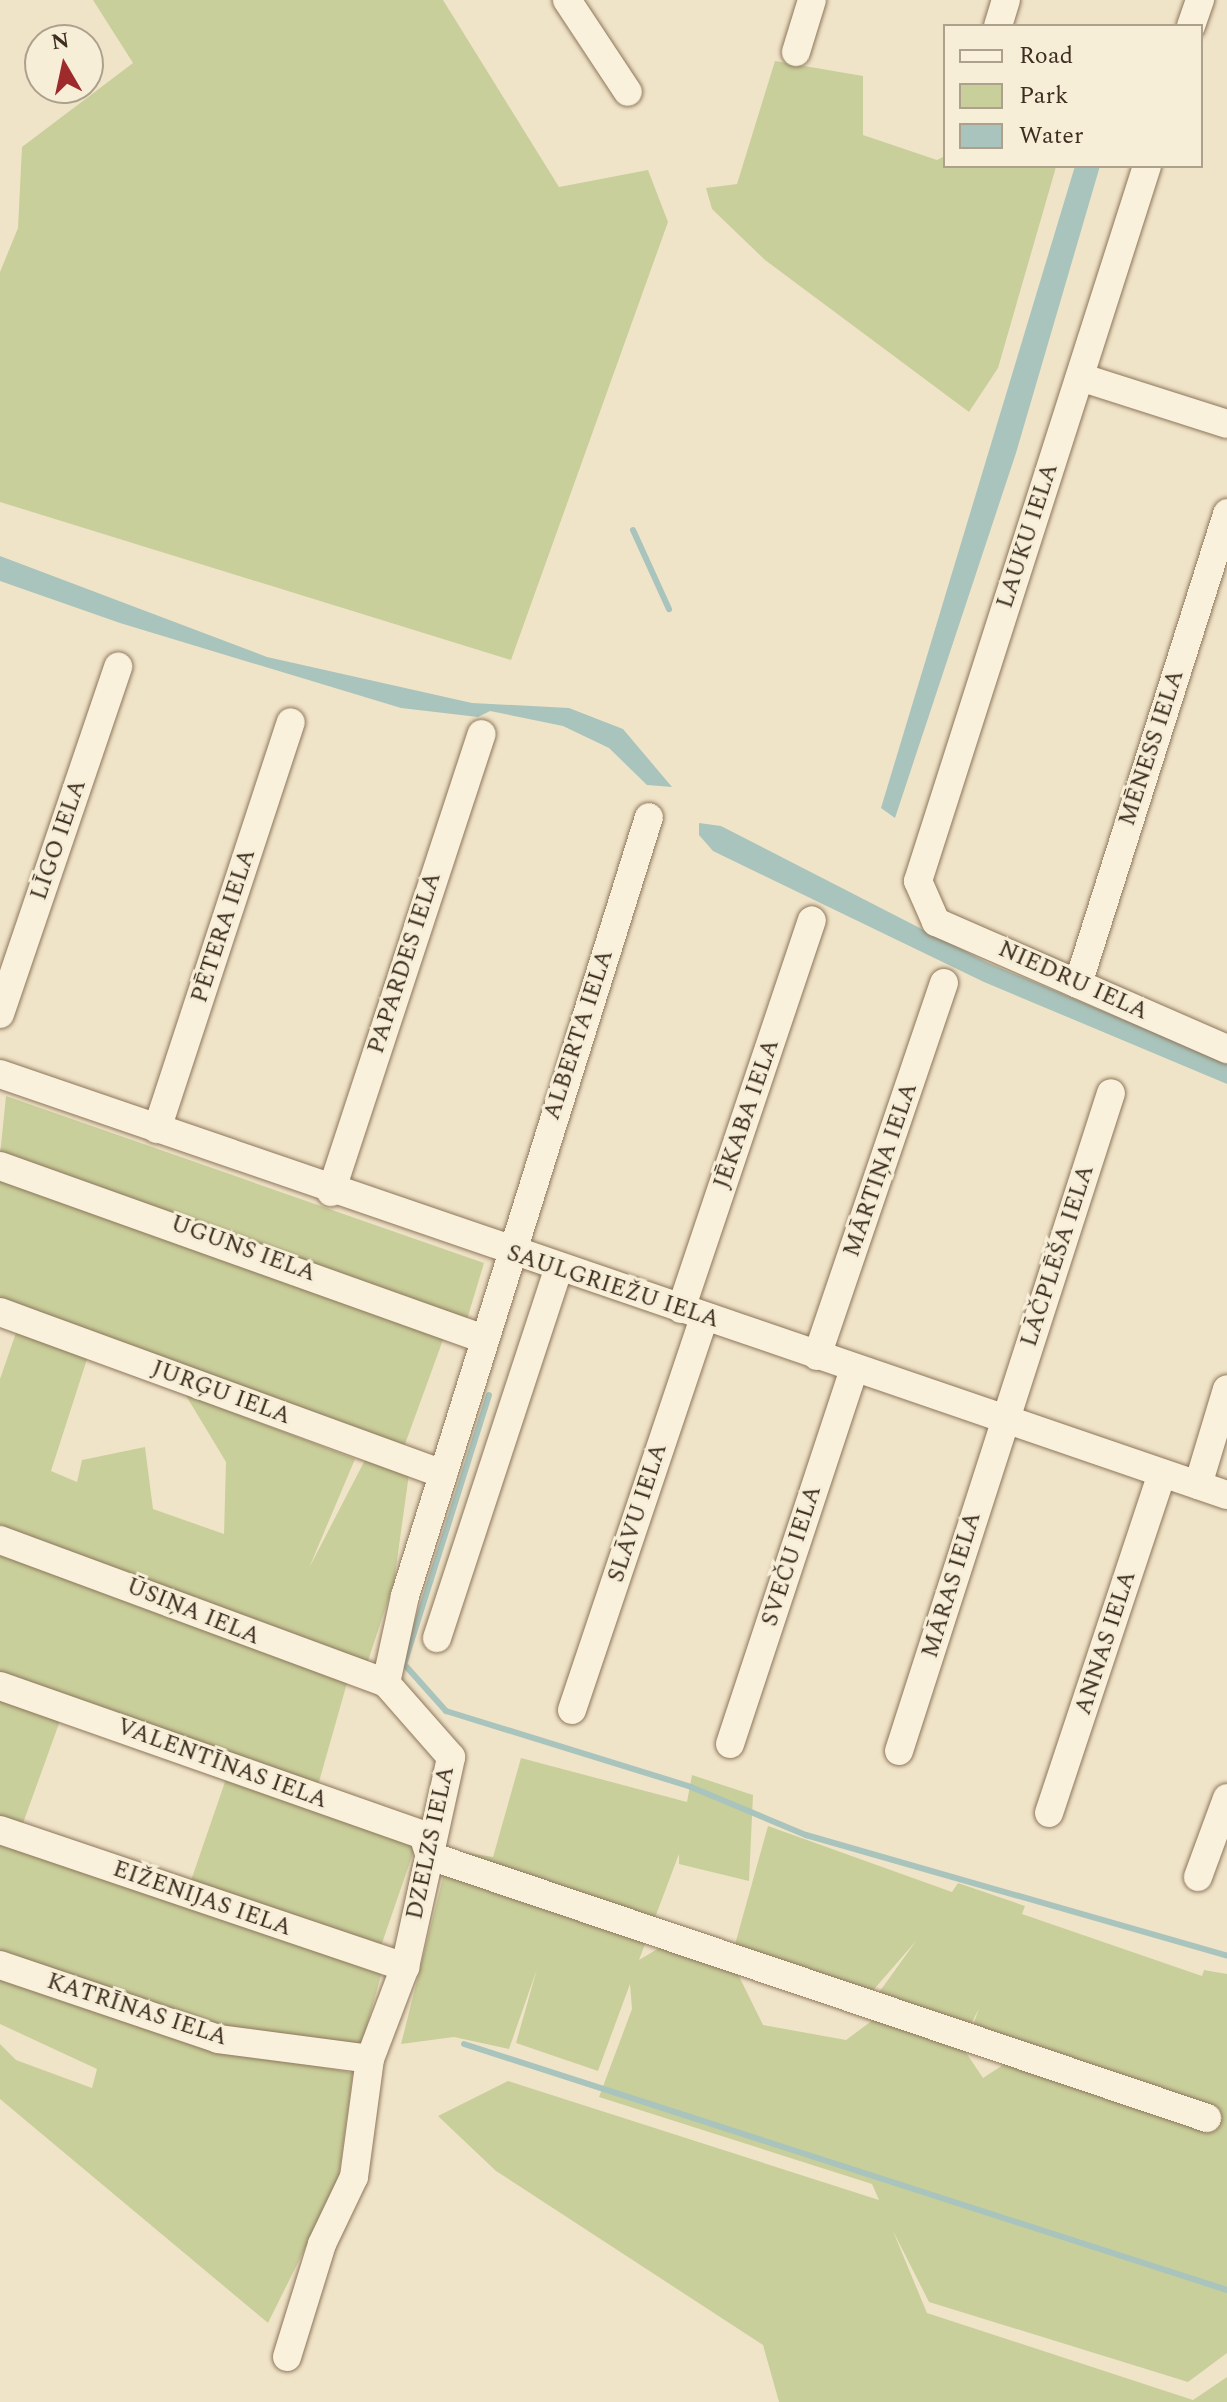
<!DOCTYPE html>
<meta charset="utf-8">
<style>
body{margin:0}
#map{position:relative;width:1227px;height:2402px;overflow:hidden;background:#f0e4c8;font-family:Spectral,serif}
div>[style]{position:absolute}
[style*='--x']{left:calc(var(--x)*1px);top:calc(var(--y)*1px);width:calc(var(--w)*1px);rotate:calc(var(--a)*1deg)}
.green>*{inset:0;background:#c9cf9b;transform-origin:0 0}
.water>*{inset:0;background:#a9c4bc}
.stream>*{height:6px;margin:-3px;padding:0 3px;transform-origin:3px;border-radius:3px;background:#a9c4bc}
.roads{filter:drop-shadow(0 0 2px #8d765c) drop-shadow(0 0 2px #8d765c)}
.minor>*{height:28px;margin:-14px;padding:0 14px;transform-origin:14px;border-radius:14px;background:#faf1dc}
span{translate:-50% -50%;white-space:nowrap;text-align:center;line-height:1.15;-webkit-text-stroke:6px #f7eed8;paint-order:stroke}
.street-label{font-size:24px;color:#3d2e20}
.legend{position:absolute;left:943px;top:24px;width:260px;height:144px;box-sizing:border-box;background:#f7eed8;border:2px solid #ada18e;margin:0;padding:10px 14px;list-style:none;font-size:24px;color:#3d2e20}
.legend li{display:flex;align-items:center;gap:16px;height:40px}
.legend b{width:40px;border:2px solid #ada18e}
.north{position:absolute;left:24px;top:24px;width:80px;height:80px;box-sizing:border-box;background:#f7eed8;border:2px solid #ada18e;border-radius:50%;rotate:351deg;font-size:22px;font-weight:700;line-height:32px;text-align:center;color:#3d2e20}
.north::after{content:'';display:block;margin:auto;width:28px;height:36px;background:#9e2a2b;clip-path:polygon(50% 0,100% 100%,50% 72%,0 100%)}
</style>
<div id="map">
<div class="green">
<div style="clip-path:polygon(93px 0,443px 0,559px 187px,648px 170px,668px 222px,511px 660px,0 502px,0 272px,18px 228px,22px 147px,133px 63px)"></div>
<div style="clip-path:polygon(775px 61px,863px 76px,863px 135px,937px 160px,945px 156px,945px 166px,1056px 167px,998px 368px,969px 412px,765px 260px,712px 209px,706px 188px,737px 184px)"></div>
<div style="clip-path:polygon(6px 1096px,484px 1263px,465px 1326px,0 1155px)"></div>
<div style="left:0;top:1174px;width:473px;height:129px;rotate:20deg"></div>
<div style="clip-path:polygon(17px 1330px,88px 1356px,51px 1471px,77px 1482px,82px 1460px,145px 1447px,153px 1509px,224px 1534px,226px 1462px,185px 1394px,355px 1459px,309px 1568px,365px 1460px,409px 1474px,394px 1582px,364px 1673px,0 1535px,0 1379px)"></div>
<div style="clip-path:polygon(0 1548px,347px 1683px,317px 1789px,0 1677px)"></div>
<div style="clip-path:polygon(0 1696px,61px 1718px,22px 1826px,0 1819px)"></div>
<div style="clip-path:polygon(521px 1758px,687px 1802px,692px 1775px,753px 1795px,749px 1881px,679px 1864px,679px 1854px,639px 1960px,676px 1938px,734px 1966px,763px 2025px,846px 2040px,881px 2014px,961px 2045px,983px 2078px,1009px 2061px,971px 2031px,979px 2008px,969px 2029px,875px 1998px,916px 1941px,869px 1995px,734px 1948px,768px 1826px,952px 1892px,958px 1883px,1025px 1906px,1022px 1914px,1202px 1976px,1204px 1970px,1227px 1974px,1227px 2353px,1188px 2382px,929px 2302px,893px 2231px,927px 2313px,1193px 2400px,1227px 2377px,1227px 2402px,779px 2402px,763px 2345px,496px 2171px,438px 2116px,508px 2081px,879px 2200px,872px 2184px,599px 2097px,632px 2009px,630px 1984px,598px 2071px,516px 2043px,537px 1969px,509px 2049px,454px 2037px,401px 2044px,450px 1850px,493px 1857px)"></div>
<div style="left:227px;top:1776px;width:201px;height:114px;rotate:19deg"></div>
<div style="clip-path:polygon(0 1839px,383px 1968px,360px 2051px,248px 2028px,232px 2036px,0 1958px)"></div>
<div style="clip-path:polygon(0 1972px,228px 2049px,353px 2073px,338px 2182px,268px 2323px,0 2099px,0 2044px,16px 2060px,92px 2088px,97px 2069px,0 2024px)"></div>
</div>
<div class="water">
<div style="clip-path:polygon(1075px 166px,1100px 166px,1016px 453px,895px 818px,881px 808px)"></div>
<div style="clip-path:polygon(0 556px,267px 657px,472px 703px,569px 708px,623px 729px,672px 787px,647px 785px,609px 748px,563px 726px,490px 711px,478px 717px,401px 708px,120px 623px,0 581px)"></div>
<div style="clip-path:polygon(699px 823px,721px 826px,986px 962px,1227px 1063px,1227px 1084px,984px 982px,713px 851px,699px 835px)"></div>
</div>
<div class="stream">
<div style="--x:633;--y:530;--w:87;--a:65.5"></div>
<div style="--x:489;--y:1395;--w:282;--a:107.5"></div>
<div style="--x:404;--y:1664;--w:63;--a:48.2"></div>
<div style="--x:446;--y:1711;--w:257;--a:17.2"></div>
<div style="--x:691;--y:1787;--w:125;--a:22.7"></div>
<div style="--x:806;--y:1835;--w:438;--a:16"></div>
<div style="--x:464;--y:2044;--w:802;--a:17.87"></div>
</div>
<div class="roads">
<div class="minor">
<div style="--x:567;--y:0;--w:110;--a:56.5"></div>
<div style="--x:998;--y:26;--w:27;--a:-73"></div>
<div style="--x:1191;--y:26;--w:28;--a:-71"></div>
<div style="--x:796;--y:52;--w:54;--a:-72.9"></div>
<div style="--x:1147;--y:166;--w:751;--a:107.76"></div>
<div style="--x:918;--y:881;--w:45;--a:66.3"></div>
<div style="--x:936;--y:922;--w:318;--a:23.6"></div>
<div style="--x:1080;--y:377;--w:154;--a:17.7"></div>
<div style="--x:1078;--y:984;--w:494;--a:-72.4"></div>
<div style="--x:0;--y:1014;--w:367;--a:-71.2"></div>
<div style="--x:0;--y:1074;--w:1297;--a:18.94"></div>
<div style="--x:157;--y:1129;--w:428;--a:-71.8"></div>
<div style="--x:0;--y:1166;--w:514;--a:19.67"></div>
<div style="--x:331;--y:1192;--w:482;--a:-71.8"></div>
<div style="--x:681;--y:1309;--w:410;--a:-71.4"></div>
<div style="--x:0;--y:1312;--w:472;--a:20.1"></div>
<div style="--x:817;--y:1356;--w:394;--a:-71.2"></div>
<div style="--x:1198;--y:1485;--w:100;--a:-73.2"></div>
<div style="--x:0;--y:1540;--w:412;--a:20.3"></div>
<div style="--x:437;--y:1638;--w:388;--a:-71.8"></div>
<div style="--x:386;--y:1683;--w:89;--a:-77.7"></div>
<div style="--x:405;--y:1596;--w:816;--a:-72.61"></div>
<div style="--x:0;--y:1686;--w:448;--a:19.4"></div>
<div style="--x:423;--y:1835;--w:22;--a:72"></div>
<div style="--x:430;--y:1856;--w:820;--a:18.63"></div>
<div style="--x:572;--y:1710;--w:415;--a:-71.4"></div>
<div style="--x:730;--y:1744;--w:396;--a:-71.7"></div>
<div style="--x:899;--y:1751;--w:691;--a:-72.14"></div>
<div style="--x:1049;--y:1813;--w:357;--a:-71.6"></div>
<div style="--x:0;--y:1830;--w:428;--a:18.7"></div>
<div style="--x:1198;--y:1877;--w:84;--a:-69.8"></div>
<div style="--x:0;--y:1965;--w:230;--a:18.7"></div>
<div style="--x:218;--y:2039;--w:153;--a:7.5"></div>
<div style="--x:287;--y:2357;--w:118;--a:-72.8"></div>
<div style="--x:322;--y:2244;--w:74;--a:-64.5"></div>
<div style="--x:354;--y:2177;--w:119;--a:-82.3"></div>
<div style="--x:370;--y:2059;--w:98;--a:-69.2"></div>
<div style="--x:405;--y:1967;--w:215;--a:-77.6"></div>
<div style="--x:451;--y:1757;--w:98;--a:-131.3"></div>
</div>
</div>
<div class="street-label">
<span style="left:1028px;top:536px;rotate:-72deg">LAUKU IELA</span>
<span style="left:1152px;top:748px;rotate:-72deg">MĒNESS IELA</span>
<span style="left:59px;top:840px;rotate:-71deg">LĪGO IELA</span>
<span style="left:224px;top:926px;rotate:-72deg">PĒTERA IELA</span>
<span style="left:405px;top:963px;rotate:-72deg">PAPARDES IELA</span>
<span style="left:1073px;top:981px;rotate:24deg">NIEDRU IELA</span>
<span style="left:579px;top:1035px;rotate:-72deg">ALBERTA IELA</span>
<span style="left:747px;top:1114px;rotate:-71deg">JĒKABA IELA</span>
<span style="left:881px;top:1170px;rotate:-71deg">MĀRTIŅA IELA</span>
<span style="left:243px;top:1249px;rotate:20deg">UGUNS IELA</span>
<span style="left:1058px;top:1256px;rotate:-72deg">LĀČPLĒŠA IELA</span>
<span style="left:613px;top:1287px;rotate:18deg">SAULGRIEŽU IELA</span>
<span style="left:221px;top:1393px;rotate:20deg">JURĢU IELA</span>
<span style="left:638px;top:1513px;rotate:-72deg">SLĀVU IELA</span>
<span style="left:792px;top:1556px;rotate:-72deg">SVEČU IELA</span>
<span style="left:952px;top:1585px;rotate:-73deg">MĀRAS IELA</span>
<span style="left:193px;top:1612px;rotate:22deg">ŪSIŅA IELA</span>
<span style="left:1106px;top:1643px;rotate:-72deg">ANNAS IELA</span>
<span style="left:222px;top:1764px;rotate:20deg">VALENTĪNAS IELA</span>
<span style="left:431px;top:1843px;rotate:-78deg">DZELZS IELA</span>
<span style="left:202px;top:1899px;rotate:19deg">EIŽENIJAS IELA</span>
<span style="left:137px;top:2010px;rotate:18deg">KATRĪNAS IELA</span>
</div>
<ul class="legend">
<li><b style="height:10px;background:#faf1dc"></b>Road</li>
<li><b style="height:22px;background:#c9cf9b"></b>Park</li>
<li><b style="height:22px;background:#a9c4bc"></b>Water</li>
</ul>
<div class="north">N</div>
</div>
